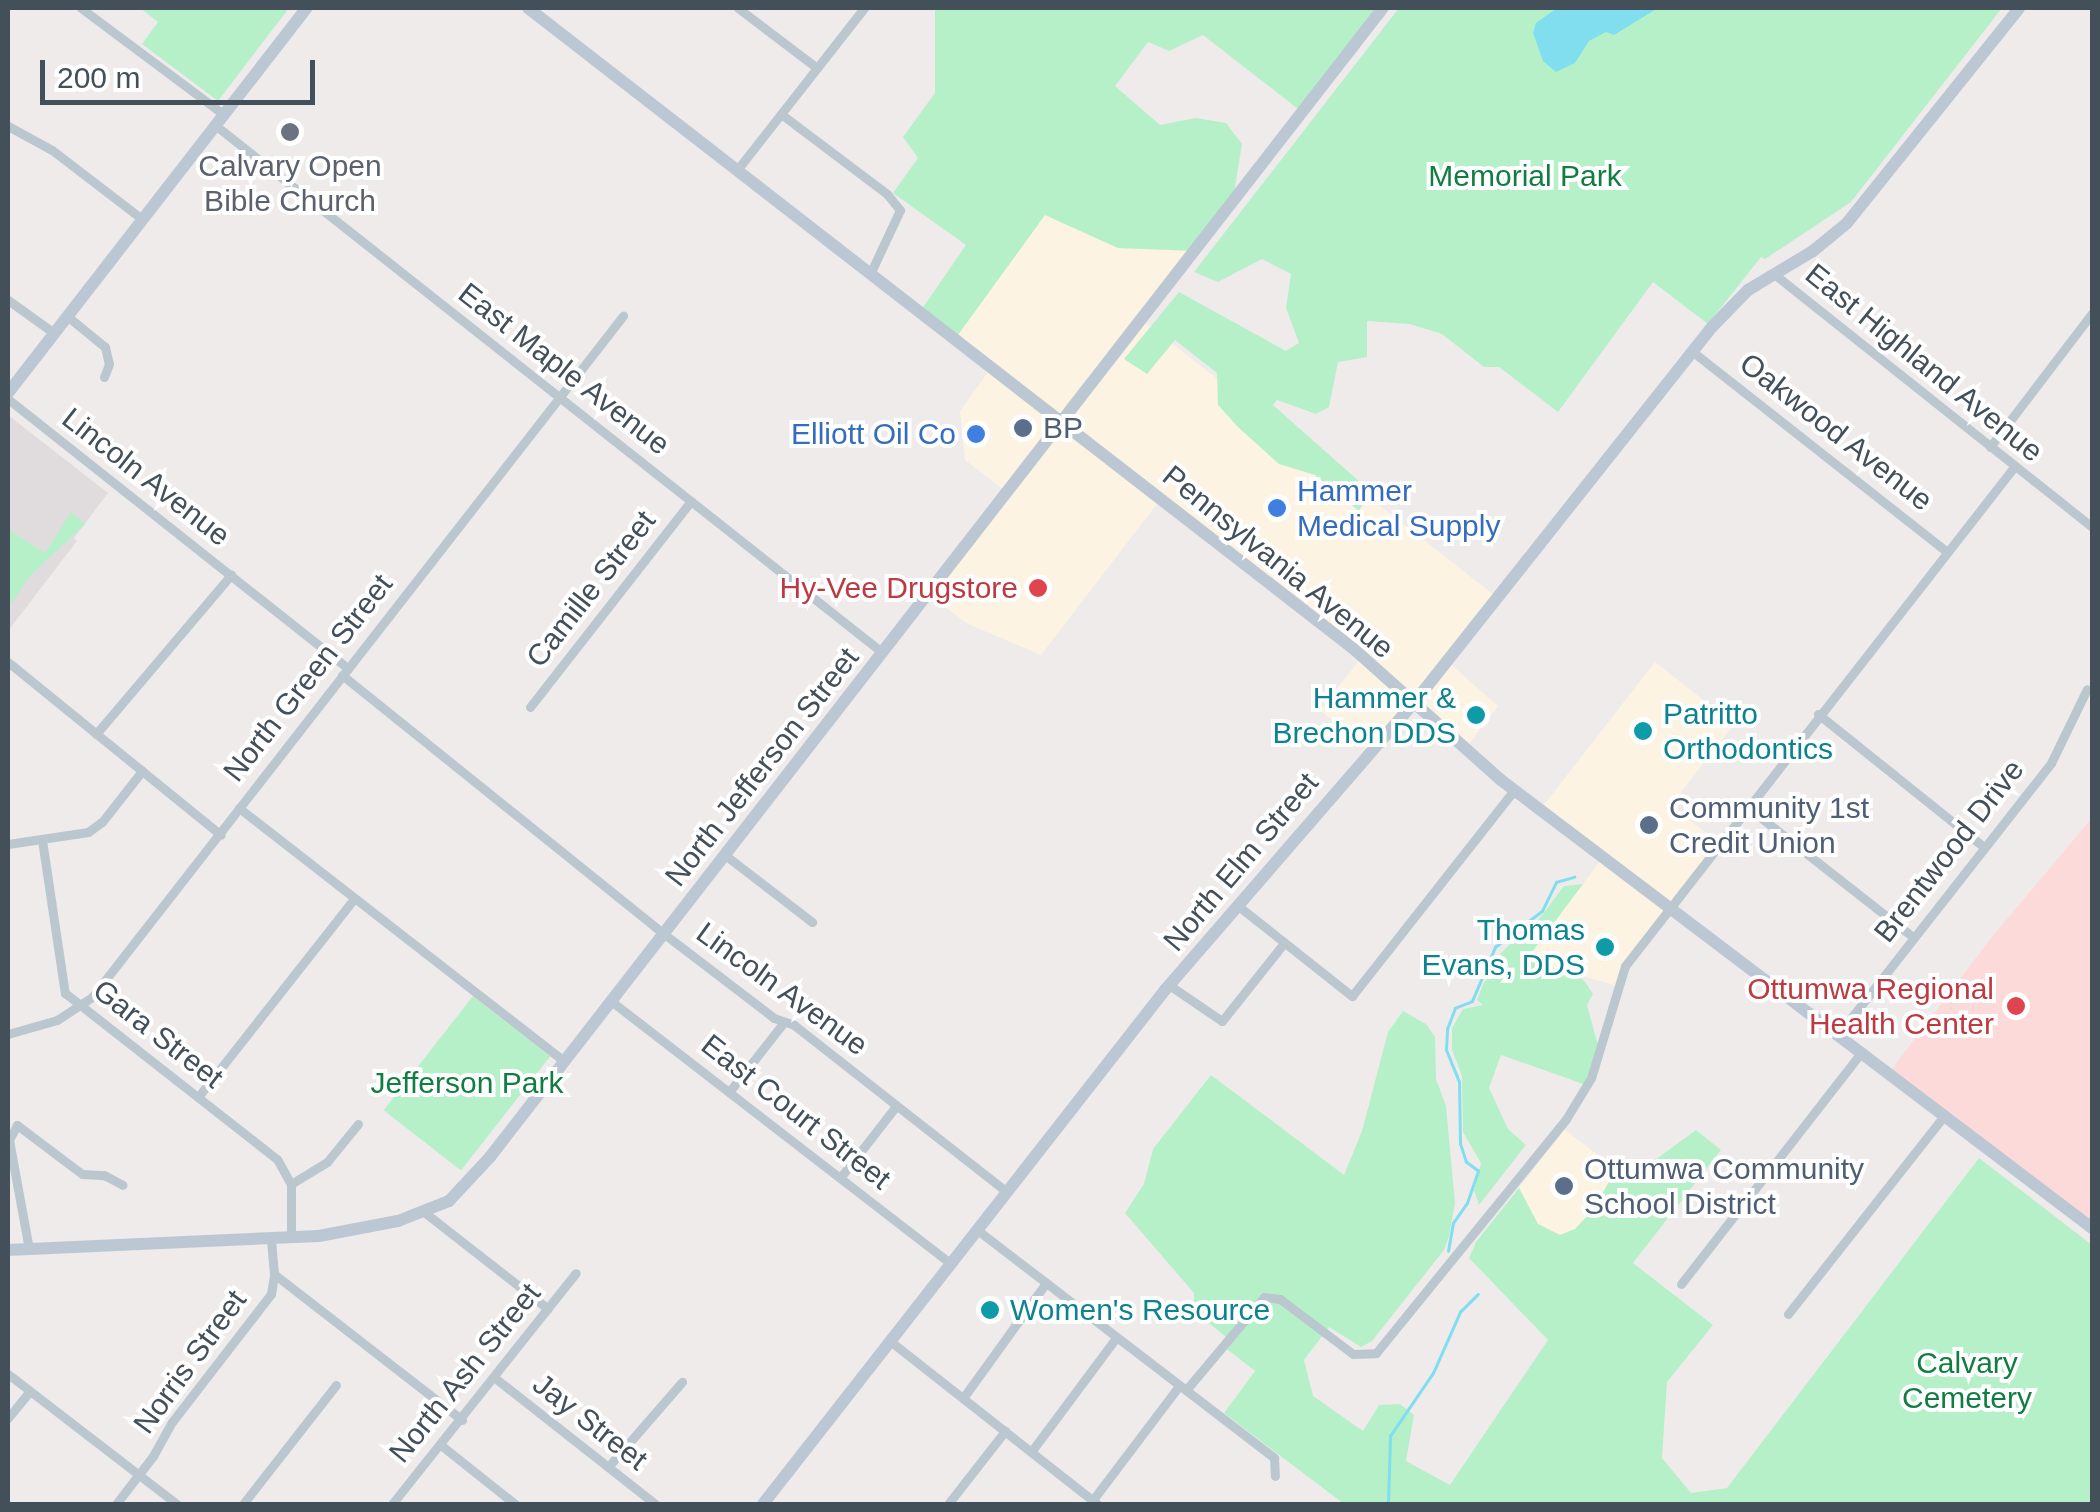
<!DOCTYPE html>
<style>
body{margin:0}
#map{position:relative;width:2100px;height:1512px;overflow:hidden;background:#efebeb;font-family:Helvetica,sans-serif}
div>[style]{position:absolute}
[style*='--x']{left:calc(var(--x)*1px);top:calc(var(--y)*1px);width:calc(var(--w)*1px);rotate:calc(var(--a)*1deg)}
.commercial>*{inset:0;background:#fcf3e2}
.education>*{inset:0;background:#e0dcde}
.medical>*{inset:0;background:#fcdad9}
.green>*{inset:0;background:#b6f0c9;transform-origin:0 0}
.water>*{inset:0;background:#81deef}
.stream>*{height:2.5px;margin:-1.25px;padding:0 1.25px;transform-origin:1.25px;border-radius:1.25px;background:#81deef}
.street>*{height:9px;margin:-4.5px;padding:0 4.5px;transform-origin:4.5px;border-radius:4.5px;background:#bbc7cf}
.secondary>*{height:12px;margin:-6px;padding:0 6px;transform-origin:6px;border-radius:6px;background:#bbc8d4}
.dots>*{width:28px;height:28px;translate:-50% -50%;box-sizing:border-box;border:5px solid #fff;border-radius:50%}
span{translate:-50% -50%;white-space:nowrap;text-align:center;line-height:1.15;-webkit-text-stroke:8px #fff;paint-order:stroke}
.worship-label{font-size:30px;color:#5b616d}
.park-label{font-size:30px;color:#127d42}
.street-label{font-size:30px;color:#43505a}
.service-label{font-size:30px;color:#4e5e75}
.left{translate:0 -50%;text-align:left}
.shop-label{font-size:30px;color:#366cbe}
.right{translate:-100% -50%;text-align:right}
.health-label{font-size:30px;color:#be3a42}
.culture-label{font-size:30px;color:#0d838f}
.frame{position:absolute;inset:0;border:10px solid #43505a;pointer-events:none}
.scale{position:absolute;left:40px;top:60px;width:275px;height:45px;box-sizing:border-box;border:5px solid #43505a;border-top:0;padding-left:12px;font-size:30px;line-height:35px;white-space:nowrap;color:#43505a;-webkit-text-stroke:8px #fff;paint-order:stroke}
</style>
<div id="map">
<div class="commercial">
<div style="clip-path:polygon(1045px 215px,1118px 248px,1195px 251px,1142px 320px,1498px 598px,1447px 661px,1498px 706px,1464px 750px,1410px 704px,1369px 751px,1320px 710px,1362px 657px,1160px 500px,1041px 655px,968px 624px,929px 595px,1008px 493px,965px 460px,960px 411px,991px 368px,955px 339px)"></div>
<div style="clip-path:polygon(1655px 662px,1734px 724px,1671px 805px,1720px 844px,1669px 908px,1617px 986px,1526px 960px,1603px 857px,1540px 810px)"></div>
<div style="clip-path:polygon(1560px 1126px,1616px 1169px,1594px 1209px,1575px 1229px,1560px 1235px,1538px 1224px,1519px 1188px,1561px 1134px)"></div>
</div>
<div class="education">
<div style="clip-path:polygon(8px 415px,108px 493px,74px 538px,77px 541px,8px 631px)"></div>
</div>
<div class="medical">
<div style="clip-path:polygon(2092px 818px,2092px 1222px,1888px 1074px,1991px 938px)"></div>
</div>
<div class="green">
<div style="clip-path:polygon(140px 8px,289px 8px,218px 101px,142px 44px,158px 22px)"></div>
<div style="clip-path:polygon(935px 8px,1375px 8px,1380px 12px,1302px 112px,1203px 35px,1169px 51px,1148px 42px,1115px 86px,1160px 125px,1196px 118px,1226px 123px,1242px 144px,1233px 199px,1195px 251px,1118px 248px,1045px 215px,955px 339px,920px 312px,966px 245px,893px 193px,918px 158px,903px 137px,935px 93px)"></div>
<div style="clip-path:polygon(1399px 8px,2002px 8px,1851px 202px,1765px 259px,1761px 257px,1708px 324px,1653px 282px,1558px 412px,1499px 367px,1484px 367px,1442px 334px,1410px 324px,1367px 321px,1367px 357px,1338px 362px,1329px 407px,1316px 414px,1277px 400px,1273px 405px,1370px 491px,1359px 511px,1315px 475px,1279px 464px,1238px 427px,1218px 405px,1217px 373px,1175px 340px,1147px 374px,1124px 359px,1179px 292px,1286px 351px,1299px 343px,1286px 308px,1291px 274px,1262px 259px,1218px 282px,1194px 272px)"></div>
<div style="clip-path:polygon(71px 512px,85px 524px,29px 577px,12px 603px,8px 600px,8px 529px,45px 553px)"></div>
<div style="clip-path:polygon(1583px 884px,1526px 960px,1577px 975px,1585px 982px,1593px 994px,1587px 1005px,1599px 1049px,1586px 1085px,1501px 1055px,1489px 1088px,1508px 1129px,1526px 1145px,1479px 1205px,1474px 1190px,1481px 1163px,1463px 1132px,1462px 1076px,1452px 1050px,1452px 1028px,1463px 1009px,1483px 1005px,1477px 1000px,1484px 982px,1500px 966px,1500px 954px,1516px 938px,1531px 938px,1536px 923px,1564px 886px)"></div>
<div style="left:473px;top:996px;width:98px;height:145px;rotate:38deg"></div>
<div style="clip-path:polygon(1403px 1011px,1426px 1024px,1435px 1037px,1436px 1079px,1446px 1106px,1455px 1203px,1449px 1236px,1444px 1250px,1372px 1341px,1361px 1347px,1329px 1327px,1304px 1360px,1313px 1396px,1363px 1431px,1379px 1405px,1400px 1404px,1414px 1415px,1406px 1461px,1450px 1485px,1548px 1340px,1469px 1258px,1476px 1242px,1519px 1188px,1538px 1224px,1560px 1235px,1575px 1229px,1594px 1209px,1616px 1169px,1636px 1174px,1696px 1130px,1721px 1150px,1633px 1263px,1713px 1325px,1667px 1382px,1662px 1458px,1691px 1493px,1727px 1488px,1979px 1158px,2092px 1245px,2092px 1504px,1344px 1504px,1224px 1413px,1255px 1371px,1227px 1349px,1231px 1341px,1194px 1311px,1194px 1293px,1125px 1213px,1144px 1184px,1153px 1149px,1211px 1075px,1344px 1175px,1362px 1131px,1388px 1032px)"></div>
</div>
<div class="water">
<div style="clip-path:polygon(1557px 8px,1658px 8px,1614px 35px,1606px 32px,1589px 41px,1575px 63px,1556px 72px,1543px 61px,1533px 33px,1536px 23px)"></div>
</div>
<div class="stream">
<div style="--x:1448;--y:1251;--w:28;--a:-80"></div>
<div style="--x:1453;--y:1223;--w:24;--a:-55"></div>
<div style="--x:1467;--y:1203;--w:34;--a:-71"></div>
<div style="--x:1478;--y:1171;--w:15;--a:-143"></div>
<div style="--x:1466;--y:1162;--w:19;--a:-108"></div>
<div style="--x:1460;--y:1144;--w:62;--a:-90.9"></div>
<div style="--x:1459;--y:1082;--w:35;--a:-112"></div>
<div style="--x:1446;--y:1050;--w:21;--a:-87"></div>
<div style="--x:1447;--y:1029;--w:22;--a:-69"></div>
<div style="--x:1455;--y:1008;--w:18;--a:-22"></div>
<div style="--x:1472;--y:1001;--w:59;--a:-66.9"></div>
<div style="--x:1495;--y:947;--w:59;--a:-37.5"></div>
<div style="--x:1542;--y:911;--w:32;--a:-64"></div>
<div style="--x:1556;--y:882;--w:19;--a:-16"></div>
<div style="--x:1388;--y:1504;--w:68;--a:-88.3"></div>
<div style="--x:1390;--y:1436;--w:76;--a:-55.7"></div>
<div style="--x:1433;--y:1373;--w:67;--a:-66.1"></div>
<div style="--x:1460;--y:1312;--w:25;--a:-45"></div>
</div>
<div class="street">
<div style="--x:81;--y:8;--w:177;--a:36.7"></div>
<div style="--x:738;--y:8;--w:99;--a:37.2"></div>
<div style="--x:781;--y:114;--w:133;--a:37"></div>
<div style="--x:887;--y:194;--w:21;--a:51"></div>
<div style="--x:900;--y:210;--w:71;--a:115.1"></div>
<div style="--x:215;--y:125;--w:851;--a:38.32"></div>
<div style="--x:8;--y:126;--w:50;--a:28.6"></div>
<div style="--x:52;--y:150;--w:113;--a:37.5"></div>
<div style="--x:737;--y:170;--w:206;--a:-51.9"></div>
<div style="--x:1774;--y:274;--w:406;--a:38.5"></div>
<div style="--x:8;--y:300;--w:57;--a:35.7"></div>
<div style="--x:67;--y:316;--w:49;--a:39.2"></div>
<div style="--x:105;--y:347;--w:17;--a:77"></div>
<div style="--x:109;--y:364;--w:14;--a:111"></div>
<div style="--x:1693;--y:352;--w:323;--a:38.2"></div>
<div style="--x:8;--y:399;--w:434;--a:38.4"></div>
<div style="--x:1990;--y:447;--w:168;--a:-52.7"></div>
<div style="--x:8;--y:662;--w:274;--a:39.1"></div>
<div style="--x:342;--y:675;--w:402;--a:38.8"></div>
<div style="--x:655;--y:927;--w:150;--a:37.4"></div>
<div style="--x:774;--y:1018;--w:21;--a:19"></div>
<div style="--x:794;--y:1025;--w:269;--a:38.1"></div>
<div style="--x:530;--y:707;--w:261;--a:-52"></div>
<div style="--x:1818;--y:714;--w:213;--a:38.7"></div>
<div style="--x:96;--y:734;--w:209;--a:-49.7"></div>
<div style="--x:1746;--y:806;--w:211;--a:38.1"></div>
<div style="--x:239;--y:808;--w:412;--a:37.9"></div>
<div style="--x:42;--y:840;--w:155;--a:81.5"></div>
<div style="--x:65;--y:993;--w:269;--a:38.1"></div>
<div style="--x:277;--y:1159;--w:29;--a:61"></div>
<div style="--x:291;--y:1184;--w:54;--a:90"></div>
<div style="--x:8;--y:844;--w:81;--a:-8.5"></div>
<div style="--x:88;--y:832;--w:17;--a:-36"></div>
<div style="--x:102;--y:822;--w:65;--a:-51.9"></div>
<div style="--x:725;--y:855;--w:110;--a:37.6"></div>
<div style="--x:1237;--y:905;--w:147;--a:38.4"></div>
<div style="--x:1352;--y:996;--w:262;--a:-51.8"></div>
<div style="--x:1169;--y:985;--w:64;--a:34.2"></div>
<div style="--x:1222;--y:1021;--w:100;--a:-51.5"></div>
<div style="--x:611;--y:1001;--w:428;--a:37.7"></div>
<div style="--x:8;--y:1034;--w:51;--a:-15.9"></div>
<div style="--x:57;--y:1020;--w:42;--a:-33.3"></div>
<div style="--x:92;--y:997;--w:864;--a:-52.06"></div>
<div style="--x:1837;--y:1036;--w:347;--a:-51.9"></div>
<div style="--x:2051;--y:763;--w:82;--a:-64.1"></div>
<div style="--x:729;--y:1092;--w:89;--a:-51.8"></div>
<div style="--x:198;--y:1097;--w:251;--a:-51.8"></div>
<div style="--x:840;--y:1178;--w:91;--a:-52.1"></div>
<div style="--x:291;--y:1184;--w:42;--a:-31.4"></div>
<div style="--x:327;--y:1162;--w:49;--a:-50.8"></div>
<div style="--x:424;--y:1212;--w:157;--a:38"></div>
<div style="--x:976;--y:1229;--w:376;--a:37.5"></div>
<div style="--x:1274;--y:1458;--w:18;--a:87"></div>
<div style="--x:29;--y:1249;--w:111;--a:-100.4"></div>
<div style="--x:9;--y:1140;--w:17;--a:-62"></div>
<div style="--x:17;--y:1125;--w:81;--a:37"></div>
<div style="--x:82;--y:1174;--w:22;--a:3"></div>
<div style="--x:104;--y:1175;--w:21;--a:28"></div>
<div style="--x:274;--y:1274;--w:238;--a:37.8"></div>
<div style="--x:1681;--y:1284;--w:293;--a:-52.1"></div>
<div style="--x:1788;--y:1314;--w:252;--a:-51.8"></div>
<div style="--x:890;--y:1341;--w:263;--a:38.2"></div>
<div style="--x:8;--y:1374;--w:213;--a:37.6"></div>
<div style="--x:495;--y:1378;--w:204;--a:38.2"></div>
<div style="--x:1186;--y:1390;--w:121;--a:-50"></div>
<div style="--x:1264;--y:1297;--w:16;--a:7"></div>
<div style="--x:1280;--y:1299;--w:91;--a:37"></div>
<div style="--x:1353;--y:1354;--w:23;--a:-2"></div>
<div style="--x:1376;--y:1353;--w:301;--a:-50.9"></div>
<div style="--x:1566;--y:1119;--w:48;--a:-58.6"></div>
<div style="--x:1591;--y:1078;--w:117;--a:-73.1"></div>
<div style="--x:1625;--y:966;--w:633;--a:-52.06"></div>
<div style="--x:963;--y:1398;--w:142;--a:-54.2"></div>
<div style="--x:8;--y:1418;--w:33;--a:-51"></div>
<div style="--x:442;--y:1446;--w:93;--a:38.5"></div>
<div style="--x:1031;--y:1452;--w:142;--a:-53.3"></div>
<div style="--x:608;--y:1467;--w:113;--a:-49"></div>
<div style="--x:1092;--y:1501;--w:144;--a:-52.9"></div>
<div style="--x:116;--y:1504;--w:61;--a:-52.4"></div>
<div style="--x:153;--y:1456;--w:39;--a:-61"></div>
<div style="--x:172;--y:1422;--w:162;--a:-52.3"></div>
<div style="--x:271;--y:1294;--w:20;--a:-81"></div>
<div style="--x:274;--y:1274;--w:36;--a:-95"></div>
<div style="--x:243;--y:1504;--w:151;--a:-52"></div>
<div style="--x:392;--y:1504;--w:295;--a:-51.5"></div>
<div style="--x:948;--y:1504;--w:93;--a:-52"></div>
</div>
<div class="secondary">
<div style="--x:528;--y:8;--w:1047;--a:37.82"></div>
<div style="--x:1355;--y:650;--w:195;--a:41.7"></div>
<div style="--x:1501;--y:780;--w:742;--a:37.16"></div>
<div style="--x:8;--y:393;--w:487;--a:-52.2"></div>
<div style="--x:8;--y:1250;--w:311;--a:-2.6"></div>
<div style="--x:319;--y:1236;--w:80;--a:-10.8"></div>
<div style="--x:398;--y:1221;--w:55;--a:-21.4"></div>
<div style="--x:449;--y:1201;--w:60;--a:-47"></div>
<div style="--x:490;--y:1157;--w:1455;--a:-52.15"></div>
<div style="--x:763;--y:1504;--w:653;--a:-51.97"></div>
<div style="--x:1165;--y:990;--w:391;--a:-49.1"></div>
<div style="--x:1421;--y:694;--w:468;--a:-51.6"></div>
<div style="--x:1712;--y:327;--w:52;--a:-45.8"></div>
<div style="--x:1748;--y:290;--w:76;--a:-31"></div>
<div style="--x:1813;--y:251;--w:44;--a:-39.5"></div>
<div style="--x:1847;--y:223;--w:275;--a:-51.3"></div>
</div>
<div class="dots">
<div style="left:290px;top:132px;background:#6b7280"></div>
<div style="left:1023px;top:428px;background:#5c6f8a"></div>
<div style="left:976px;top:434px;background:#3f7fe0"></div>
<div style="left:1277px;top:508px;background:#3f7fe0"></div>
<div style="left:1038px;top:588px;background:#e0444e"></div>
<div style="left:1476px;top:715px;background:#0f9aa8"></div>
<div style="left:1643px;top:731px;background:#0f9aa8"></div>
<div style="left:1649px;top:825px;background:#5c6f8a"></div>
<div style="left:1605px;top:947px;background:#0f9aa8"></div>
<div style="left:2016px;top:1006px;background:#e0444e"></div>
<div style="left:1564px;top:1186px;background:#5c6f8a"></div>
<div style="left:990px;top:1310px;background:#0f9aa8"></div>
</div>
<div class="worship-label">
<span style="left:290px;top:183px">Calvary Open<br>Bible Church</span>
</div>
<div class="park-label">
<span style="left:1525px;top:176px">Memorial Park</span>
<span style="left:467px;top:1083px">Jefferson Park</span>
<span style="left:1967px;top:1380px">Calvary<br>Cemetery</span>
</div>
<div class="street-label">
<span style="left:1924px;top:363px;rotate:39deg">East Highland Avenue</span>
<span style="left:564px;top:369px;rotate:38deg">East Maple Avenue</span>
<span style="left:1836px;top:432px;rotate:38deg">Oakwood Avenue</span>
<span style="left:146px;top:477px;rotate:38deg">Lincoln Avenue</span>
<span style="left:1278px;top:562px;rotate:39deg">Pennsylvania Avenue</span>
<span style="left:591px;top:589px;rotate:-52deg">Camille Street</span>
<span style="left:308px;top:678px;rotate:-52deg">North Green Street</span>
<span style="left:762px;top:767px;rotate:-52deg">North Jefferson Street</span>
<span style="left:1949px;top:851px;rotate:-52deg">Brentwood Drive</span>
<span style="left:1241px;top:862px;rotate:-50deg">North Elm Street</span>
<span style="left:782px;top:989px;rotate:36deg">Lincoln Avenue</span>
<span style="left:158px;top:1034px;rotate:38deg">Gara Street</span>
<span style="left:796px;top:1112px;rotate:38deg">East Court Street</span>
<span style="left:190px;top:1362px;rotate:-54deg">Norris Street</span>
<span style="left:465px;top:1373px;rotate:-51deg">North Ash Street</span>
<span style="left:590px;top:1422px;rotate:38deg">Jay Street</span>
</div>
<div class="service-label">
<span class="left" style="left:1043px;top:428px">BP</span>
<span class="left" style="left:1669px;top:825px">Community 1st<br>Credit Union</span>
<span class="left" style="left:1584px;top:1186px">Ottumwa Community<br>School District</span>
</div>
<div class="shop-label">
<span class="right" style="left:956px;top:434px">Elliott Oil Co</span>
<span class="left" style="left:1297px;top:508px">Hammer<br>Medical Supply</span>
</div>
<div class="health-label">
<span class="right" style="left:1018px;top:588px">Hy-Vee Drugstore</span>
<span class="right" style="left:1994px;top:1006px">Ottumwa Regional<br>Health Center</span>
</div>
<div class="culture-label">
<span class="right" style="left:1456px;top:715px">Hammer &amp;<br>Brechon DDS</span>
<span class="left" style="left:1663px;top:731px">Patritto<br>Orthodontics</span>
<span class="right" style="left:1585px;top:947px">Thomas<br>Evans, DDS</span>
<span class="left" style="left:1010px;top:1310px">Women's Resource</span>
</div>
<div class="frame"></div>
<div class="scale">200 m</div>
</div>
